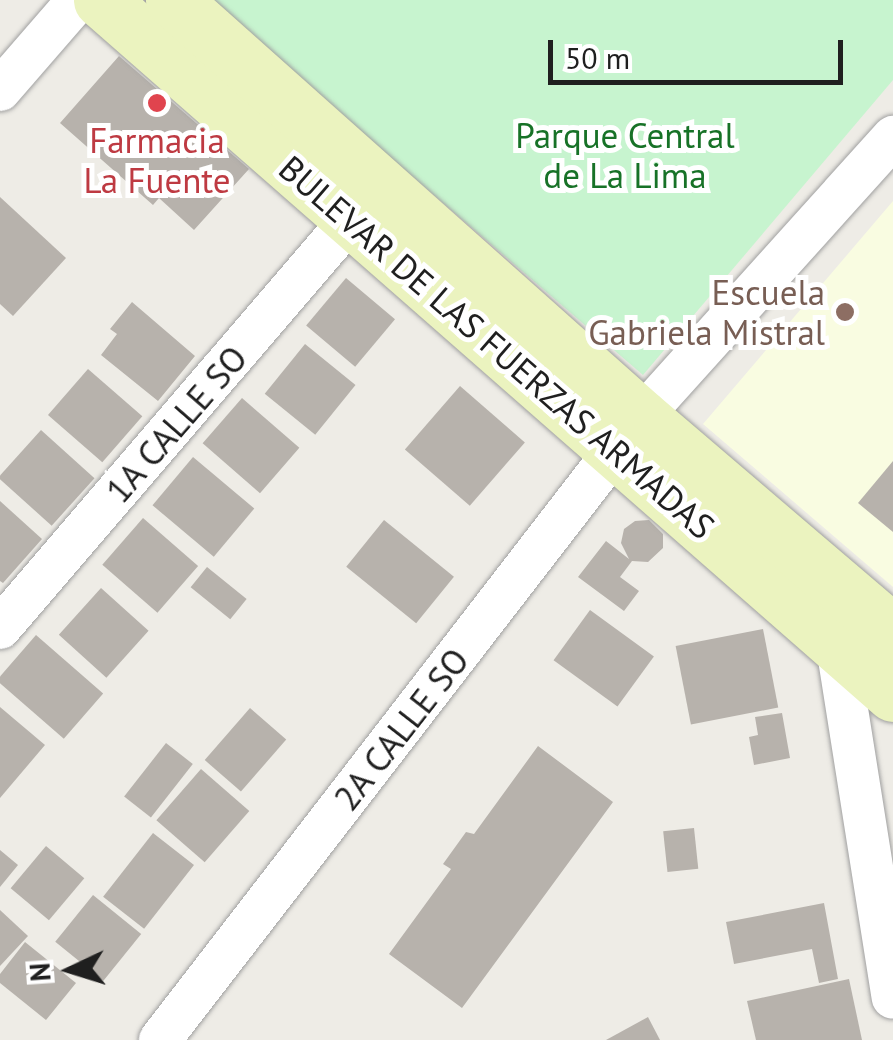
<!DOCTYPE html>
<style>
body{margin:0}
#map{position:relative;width:893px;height:1040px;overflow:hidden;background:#eeece6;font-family:"PT Sans",sans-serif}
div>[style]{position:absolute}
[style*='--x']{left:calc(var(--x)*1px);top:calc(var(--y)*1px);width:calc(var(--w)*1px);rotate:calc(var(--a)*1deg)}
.education>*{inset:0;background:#f9fce1}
.park>*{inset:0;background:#c7f4cf}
.building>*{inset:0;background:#b7b2ac;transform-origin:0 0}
.roads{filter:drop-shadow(0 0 2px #a0a0a0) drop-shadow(0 0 2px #a0a0a0)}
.street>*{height:42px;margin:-21px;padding:0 21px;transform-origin:21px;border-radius:21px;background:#fff}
.secondary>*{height:55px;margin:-27.5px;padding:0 27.5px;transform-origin:27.5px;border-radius:27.5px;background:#ebf3bf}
.dots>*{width:28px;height:28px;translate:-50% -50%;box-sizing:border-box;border:5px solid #fff;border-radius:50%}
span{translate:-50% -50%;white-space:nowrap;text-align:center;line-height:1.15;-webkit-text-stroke:10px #fff;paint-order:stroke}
.park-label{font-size:35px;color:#177227}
.health-label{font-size:35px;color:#be3a42}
.education-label{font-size:35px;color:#785e54}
.right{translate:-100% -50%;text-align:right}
.street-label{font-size:35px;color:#1f1f1f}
.north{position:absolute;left:20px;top:920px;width:100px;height:100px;-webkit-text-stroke:8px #fff;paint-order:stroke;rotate:266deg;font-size:28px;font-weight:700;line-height:40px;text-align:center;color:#1f1f1f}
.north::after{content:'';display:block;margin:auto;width:35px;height:45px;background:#1f1f1f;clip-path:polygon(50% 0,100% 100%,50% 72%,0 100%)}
.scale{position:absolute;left:548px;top:40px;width:295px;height:45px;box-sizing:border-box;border:5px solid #1f1f1f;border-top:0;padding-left:12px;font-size:30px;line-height:35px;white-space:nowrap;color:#1f1f1f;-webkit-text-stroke:8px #fff;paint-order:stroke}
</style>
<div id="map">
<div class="education">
<div style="clip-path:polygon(893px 201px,893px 587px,703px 424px)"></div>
</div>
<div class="park">
<div style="clip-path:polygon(207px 0,893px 0,893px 80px,643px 375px)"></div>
</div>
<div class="building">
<div style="clip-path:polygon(119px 56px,249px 169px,194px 230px,159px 198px,153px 205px,60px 123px)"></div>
<div style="clip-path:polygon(0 197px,66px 258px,13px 316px,0 304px)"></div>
<div style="left:346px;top:278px;width:64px;height:62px;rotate:40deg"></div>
<div style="clip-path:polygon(132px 302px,195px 356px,158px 401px,101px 355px,117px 334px,110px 329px)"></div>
<div style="left:305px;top:344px;width:65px;height:64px;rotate:39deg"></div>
<div style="left:88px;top:369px;width:72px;height:61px;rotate:41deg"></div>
<div style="left:460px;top:386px;width:86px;height:84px;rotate:41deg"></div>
<div style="left:242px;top:398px;width:76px;height:60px;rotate:41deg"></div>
<div style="left:41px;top:430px;width:72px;height:64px;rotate:42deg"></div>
<div style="left:193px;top:457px;width:80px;height:63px;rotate:40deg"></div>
<div style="clip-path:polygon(893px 461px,893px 532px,858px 503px)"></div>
<div style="clip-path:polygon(0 501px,42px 539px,3px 583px,0 581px)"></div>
<div style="left:143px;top:518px;width:73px;height:62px;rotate:41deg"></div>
<div style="left:384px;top:520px;width:90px;height:60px;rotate:39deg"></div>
<div style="clip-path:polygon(649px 520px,663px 534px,663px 548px,648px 562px,632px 561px,620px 577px,639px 591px,624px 611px,578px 577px,606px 541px,629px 559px,621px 543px,624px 529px,635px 521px)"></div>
<div style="left:207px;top:567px;width:51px;height:26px;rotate:39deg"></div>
<div style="left:101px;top:588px;width:64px;height:63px;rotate:42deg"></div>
<div style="left:590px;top:610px;width:79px;height:62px;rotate:36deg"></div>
<div style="left:763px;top:629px;width:80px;height:89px;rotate:79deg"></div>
<div style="left:36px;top:635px;width:89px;height:60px;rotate:41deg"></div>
<div style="clip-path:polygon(0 707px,45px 745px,0 798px)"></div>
<div style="left:250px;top:708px;width:48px;height:69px;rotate:41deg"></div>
<div style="clip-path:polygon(782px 713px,790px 758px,754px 765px,749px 737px,758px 735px,755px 717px)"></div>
<div style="left:166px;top:743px;width:34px;height:68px;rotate:38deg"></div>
<div style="clip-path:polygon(538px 746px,613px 802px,462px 1008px,389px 954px,451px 869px,443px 864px,466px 832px,474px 834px)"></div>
<div style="left:201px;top:769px;width:64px;height:68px;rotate:41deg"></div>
<div style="left:694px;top:828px;width:41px;height:31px;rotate:84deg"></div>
<div style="left:153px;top:833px;width:52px;height:81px;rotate:38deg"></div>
<div style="left:46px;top:846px;width:50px;height:55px;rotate:40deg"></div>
<div style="clip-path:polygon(0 850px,18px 865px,0 887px)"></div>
<div style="left:93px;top:895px;width:62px;height:60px;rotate:39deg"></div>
<div style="clip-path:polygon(824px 903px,838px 979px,819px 983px,812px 949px,734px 964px,726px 922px)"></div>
<div style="clip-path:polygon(0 910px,28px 936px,0 966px)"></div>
<div style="clip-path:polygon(25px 942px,76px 983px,46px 1020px,0 983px,0 974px)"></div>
<div style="clip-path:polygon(849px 979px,862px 1040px,756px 1040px,747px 1001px)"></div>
<div style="clip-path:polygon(648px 1017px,660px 1040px,606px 1040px)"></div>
</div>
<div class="roads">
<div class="street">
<div style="--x:0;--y:90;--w:119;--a:-49.1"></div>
<div style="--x:0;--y:628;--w:539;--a:-49.36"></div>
<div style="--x:842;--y:632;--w:15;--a:110"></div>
<div style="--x:837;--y:646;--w:356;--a:81"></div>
<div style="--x:160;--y:1040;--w:787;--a:-52.33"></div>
<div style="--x:641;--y:417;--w:377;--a:-48"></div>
</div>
<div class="secondary">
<div style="--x:101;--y:0;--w:1053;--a:41.23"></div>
<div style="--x:173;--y:0;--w:627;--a:41.7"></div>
<div style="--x:641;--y:417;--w:331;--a:40.5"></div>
</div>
</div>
<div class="dots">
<div style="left:157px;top:103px;background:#e0444e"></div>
<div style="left:845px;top:312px;background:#8d6e63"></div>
</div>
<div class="park-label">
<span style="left:625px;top:155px">Parque Central<br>de La Lima</span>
</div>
<div class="health-label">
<span style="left:157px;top:160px">Farmacia<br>La Fuente</span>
</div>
<div class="education-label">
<span class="right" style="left:825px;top:312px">Escuela<br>Gabriela Mistral</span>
</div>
<div class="street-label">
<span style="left:497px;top:347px;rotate:41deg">BULEVAR DE LAS FUERZAS ARMADAS</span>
<span style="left:176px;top:424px;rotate:-49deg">1A CALLE SO</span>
<span style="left:401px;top:729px;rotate:-52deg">2A CALLE SO</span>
</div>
<div class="north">N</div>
<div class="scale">50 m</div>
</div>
